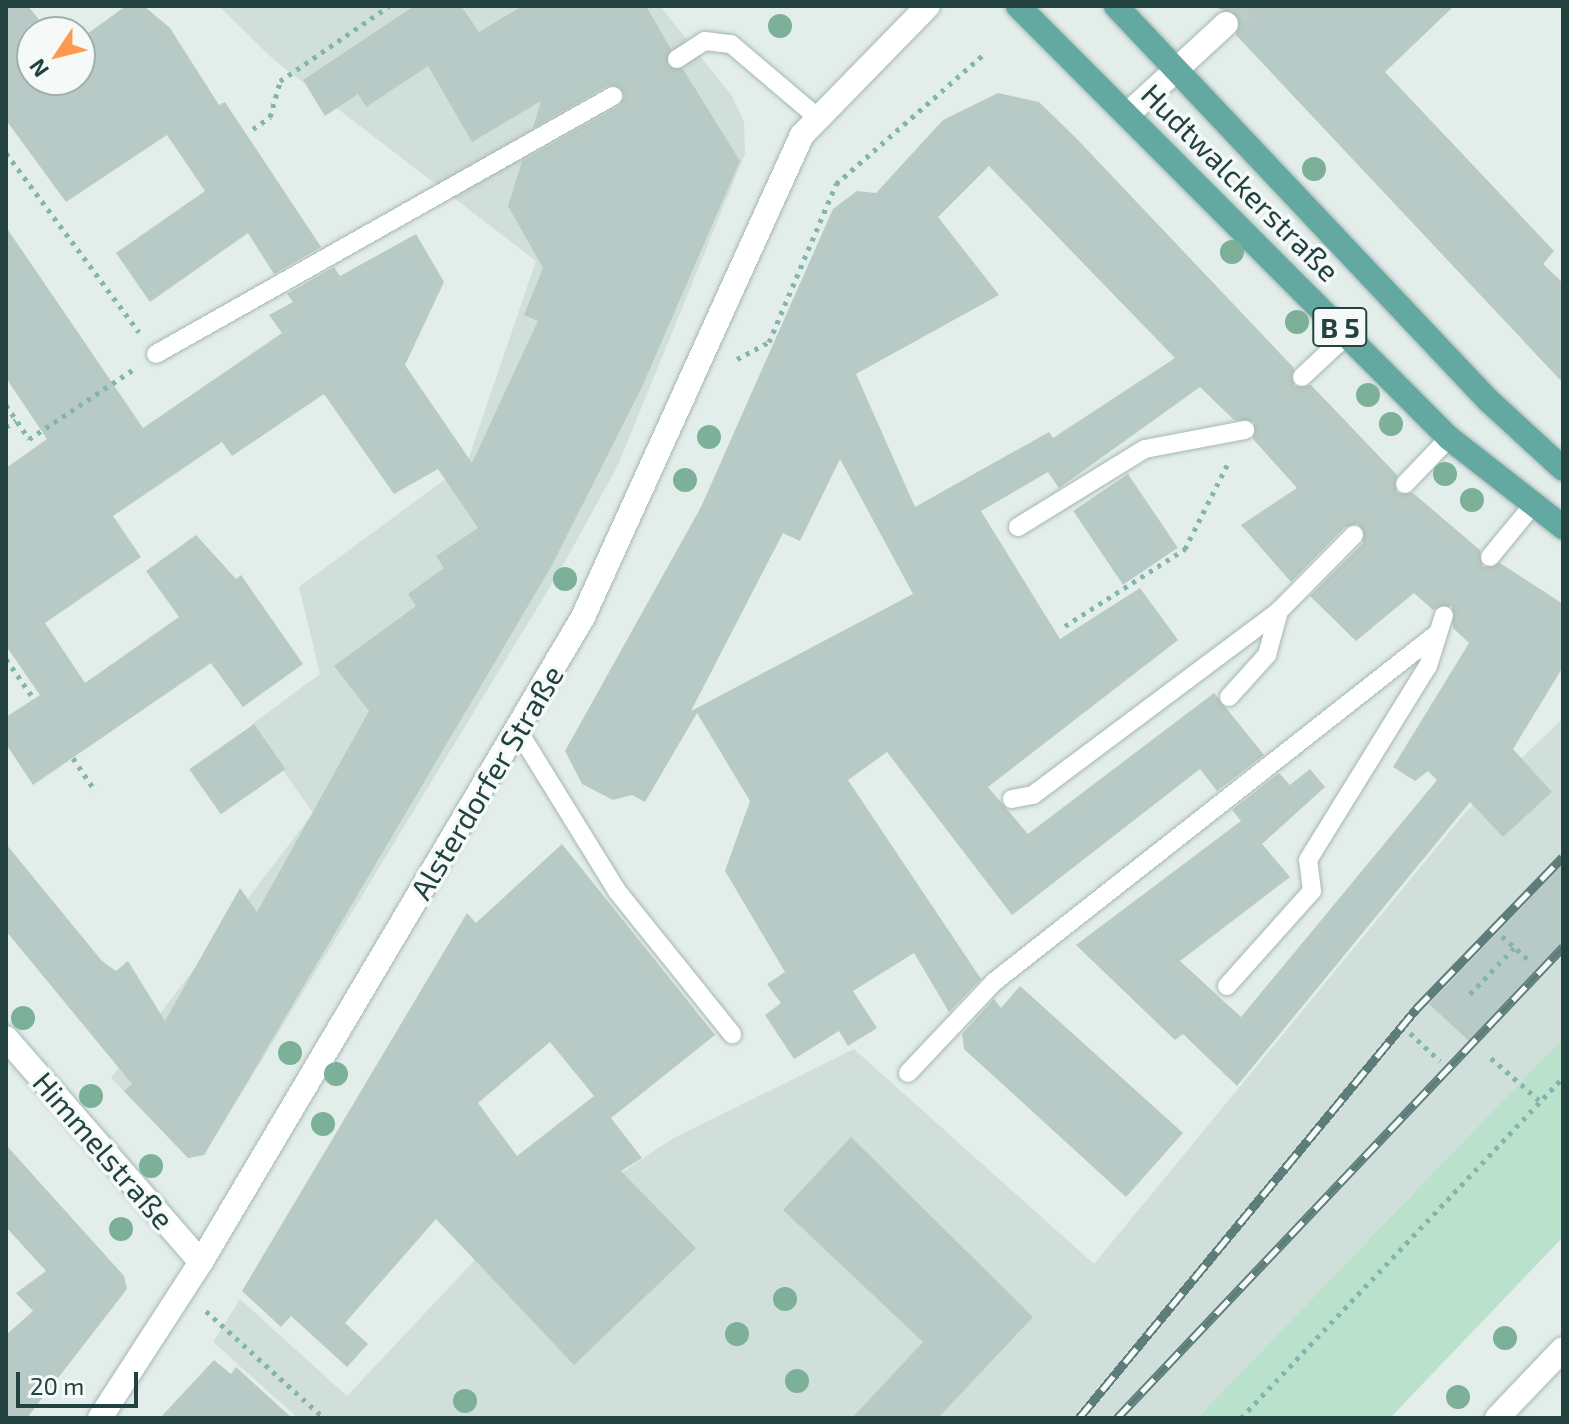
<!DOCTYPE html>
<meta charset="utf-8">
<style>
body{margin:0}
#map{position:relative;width:1569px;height:1424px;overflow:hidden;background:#e3eeeb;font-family:"Exo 2",sans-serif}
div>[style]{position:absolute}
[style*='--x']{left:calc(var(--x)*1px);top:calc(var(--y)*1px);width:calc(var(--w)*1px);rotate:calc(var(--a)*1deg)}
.built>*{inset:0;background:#d1dfdb}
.green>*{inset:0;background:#bae1cb}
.building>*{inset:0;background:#b8cac5;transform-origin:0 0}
.street-tunnel>*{height:24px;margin-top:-12px;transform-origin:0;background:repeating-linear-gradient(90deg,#bcccc8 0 24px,transparent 0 36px)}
.path>*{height:5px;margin-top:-2.5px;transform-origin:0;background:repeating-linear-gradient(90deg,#81b5ad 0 4px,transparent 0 10px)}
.roads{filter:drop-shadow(0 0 2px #a5b7b4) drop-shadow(0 0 2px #a5b7b4)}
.lane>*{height:18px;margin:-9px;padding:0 9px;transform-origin:9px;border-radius:9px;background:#fff}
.street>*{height:24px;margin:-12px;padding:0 12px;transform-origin:12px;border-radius:12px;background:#fff}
.secondary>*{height:24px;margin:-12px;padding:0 12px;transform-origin:12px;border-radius:12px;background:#fff}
.primary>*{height:24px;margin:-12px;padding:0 12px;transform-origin:12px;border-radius:12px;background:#64a8a2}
.rail>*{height:9px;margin-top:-4.5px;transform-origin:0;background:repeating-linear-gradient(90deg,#f5faf8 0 18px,#5c7d7a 0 36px);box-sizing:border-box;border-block:2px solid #5c7d7a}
.trees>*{width:24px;height:24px;margin:-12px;border-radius:50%;background:#7cb099}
span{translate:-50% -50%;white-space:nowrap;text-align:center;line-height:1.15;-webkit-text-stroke:7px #f5faf8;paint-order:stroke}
.shield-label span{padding:2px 6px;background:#f5faf8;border:2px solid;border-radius:6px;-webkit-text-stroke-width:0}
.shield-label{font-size:28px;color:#21423e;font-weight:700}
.street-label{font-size:30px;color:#21423e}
.frame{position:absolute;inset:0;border:8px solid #21423e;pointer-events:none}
.north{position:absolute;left:16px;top:16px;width:80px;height:80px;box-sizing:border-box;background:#f5faf8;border:2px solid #a0b0ae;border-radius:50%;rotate:235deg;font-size:22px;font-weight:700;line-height:32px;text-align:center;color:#21423e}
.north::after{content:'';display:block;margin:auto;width:28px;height:36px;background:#ff9851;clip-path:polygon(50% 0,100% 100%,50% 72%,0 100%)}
.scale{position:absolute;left:16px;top:1372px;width:122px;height:36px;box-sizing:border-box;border:4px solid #21423e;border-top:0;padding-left:10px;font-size:24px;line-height:28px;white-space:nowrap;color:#21423e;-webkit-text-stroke:6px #f5faf8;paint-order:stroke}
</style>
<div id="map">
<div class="built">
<div style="clip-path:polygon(219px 6px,660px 6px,732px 96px,744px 122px,745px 154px,618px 465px,561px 569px,204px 1155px,188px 1158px,111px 1078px,313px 813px,251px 725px,320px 674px,299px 587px,467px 463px,536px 261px,274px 60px)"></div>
<div style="clip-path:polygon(1563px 718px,1563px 1038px,1197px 1418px,298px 1418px,213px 1342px,240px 1299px,347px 1396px,488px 1246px,572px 1206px,672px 1139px,854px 1049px,1094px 1264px,1465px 813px)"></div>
</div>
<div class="green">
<div style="clip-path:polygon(1563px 1038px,1563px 1237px,1390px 1418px,1197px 1418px)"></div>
</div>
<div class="building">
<div style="clip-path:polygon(6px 6px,28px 6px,49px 32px,32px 32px,32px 80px,80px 80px,80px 39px,126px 6px,144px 6px,170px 28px,219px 105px,225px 102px,321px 247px,274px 274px,248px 233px,150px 302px,116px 253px,205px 191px,167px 135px,66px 202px,6px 120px)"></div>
<div style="clip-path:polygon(414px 6px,461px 6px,479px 32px,522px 6px,646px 6px,671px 49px,667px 65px,683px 69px,740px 161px,642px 387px,551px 567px,204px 1155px,188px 1158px,124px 1091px,132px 1084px,6px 931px,6px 844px,102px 961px,116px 971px,128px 961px,165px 1021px,240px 888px,257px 912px,369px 711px,334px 666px,416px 606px,408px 594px,444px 568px,436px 556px,478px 528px,438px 469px,394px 494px,324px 394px,232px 456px,222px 442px,113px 516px,141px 557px,45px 623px,85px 683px,179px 617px,146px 571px,196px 535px,236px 579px,241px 575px,303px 664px,243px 707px,211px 663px,33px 785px,6px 744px,6px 717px,40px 695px,6px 646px,6px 468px,47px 439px,6px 378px,6px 227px,143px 428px,282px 333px,269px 315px,293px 302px,287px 294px,334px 267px,340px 276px,416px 234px,444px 282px,405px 365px,472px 463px,538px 321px,524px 315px,543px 268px,508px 206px,522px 161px,619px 106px,625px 95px,608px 85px,533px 128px,541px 101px,472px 142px,428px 66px,366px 107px,358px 94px,325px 116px,303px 80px)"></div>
<div style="clip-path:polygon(1209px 6px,1454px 6px,1385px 72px,1554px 251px,1543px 264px,1563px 283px,1563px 383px,1236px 35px,1236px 13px)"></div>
<div style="clip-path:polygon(evenodd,998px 93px,1039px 102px,1076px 138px,1294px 368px,1294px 386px,1311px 385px,1397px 475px,1397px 493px,1413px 493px,1480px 550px,1483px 567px,1500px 563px,1563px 604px,1563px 667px,1513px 749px,1552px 792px,1503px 837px,1470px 802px,1237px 1086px,1183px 1034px,1175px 1040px,1076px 945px,1241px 821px,1232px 810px,1279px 773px,1290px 785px,1310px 769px,1325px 787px,1262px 844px,1290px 877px,1180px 961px,1241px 1017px,1437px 780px,1428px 771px,1415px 781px,1393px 767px,1469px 643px,1453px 628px,1452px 606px,1433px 610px,1414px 593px,1356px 641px,1310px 596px,1363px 543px,1358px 524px,1345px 527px,1291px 582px,1241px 525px,1297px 488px,1253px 439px,1254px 422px,1234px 420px,1200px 387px,1059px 488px,1048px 472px,981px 511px,1060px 639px,1140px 588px,1178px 640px,988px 787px,1028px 834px,1214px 693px,1264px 755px,1217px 791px,1200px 769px,1012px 915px,887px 752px,848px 780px,981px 979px,949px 1012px,914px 953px,853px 991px,877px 1028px,848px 1046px,839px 1031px,794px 1059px,765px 1015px,781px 1003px,767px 984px,785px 972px,725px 871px,750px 801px,697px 713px,645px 802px,632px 795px,613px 800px,582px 784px,565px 751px,701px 507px,833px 209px,857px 191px,876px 193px,943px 120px,998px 93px,989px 166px,1175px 358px,1053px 438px,1049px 432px,915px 507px,856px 374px,999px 295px,938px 217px,989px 166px,998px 93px,840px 459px,913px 594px,691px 711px,783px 533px,800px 541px,840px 459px)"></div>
<div style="left:1128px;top:474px;width:89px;height:66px;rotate:56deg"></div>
<div style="left:254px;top:724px;width:55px;height:79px;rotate:55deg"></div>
<div style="clip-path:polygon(evenodd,562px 844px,715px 1035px,611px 1118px,642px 1158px,621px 1171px,696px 1248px,574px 1365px,436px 1219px,345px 1323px,368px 1344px,347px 1367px,291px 1316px,281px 1327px,242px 1291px,467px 913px,476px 923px,562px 844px,550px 1042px,594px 1096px,517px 1156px,478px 1103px,550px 1042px)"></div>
<div style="clip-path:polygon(1563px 864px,1563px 942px,1470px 1042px,1429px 1004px)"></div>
<div style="clip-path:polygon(1020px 986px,1183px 1133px,1126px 1197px,964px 1049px,962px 1034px,994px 999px,1001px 1008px)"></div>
<div style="clip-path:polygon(851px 1137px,1033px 1317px,938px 1418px,852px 1418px,923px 1342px,783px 1210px)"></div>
<div style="clip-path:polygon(6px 1145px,124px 1276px,127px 1289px,27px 1418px,6px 1418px,6px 1335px,33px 1311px,16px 1293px,46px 1271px,6px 1227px)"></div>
<div style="clip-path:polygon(214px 1360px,231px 1374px,236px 1367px,292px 1418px,160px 1418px)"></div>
</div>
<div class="street-tunnel">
<div style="--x:1226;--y:24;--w:27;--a:-42"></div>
</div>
<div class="path">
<div style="--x:253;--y:129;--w:21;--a:-35"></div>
<div style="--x:270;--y:117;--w:37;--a:-74"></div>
<div style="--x:280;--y:81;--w:132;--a:-34.5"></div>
<div style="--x:6;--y:153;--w:223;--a:53.4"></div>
<div style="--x:737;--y:359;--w:36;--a:-28"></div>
<div style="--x:769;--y:342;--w:172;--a:-67"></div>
<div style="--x:836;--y:184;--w:198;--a:-41.3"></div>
<div style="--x:6;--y:405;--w:41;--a:55.9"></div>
<div style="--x:29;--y:439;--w:126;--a:-33.7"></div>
<div style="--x:6;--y:427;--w:12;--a:-35"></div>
<div style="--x:1065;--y:626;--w:143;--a:-32.7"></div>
<div style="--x:1185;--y:549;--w:96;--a:-63.4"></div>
<div style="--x:6;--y:659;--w:49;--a:55"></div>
<div style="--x:73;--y:758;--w:40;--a:56"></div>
<div style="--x:1502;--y:936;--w:40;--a:42"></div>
<div style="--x:1470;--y:994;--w:64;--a:-46.3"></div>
<div style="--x:1410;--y:1033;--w:41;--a:43"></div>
<div style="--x:1491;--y:1058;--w:65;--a:41.3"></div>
<div style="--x:206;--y:1311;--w:159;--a:42.2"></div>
<div style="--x:1241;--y:1418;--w:468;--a:-46.6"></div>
</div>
<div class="roads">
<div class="lane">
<div style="--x:677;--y:59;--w:33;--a:-33"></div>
<div style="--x:705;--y:41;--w:26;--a:7"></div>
<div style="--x:731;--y:44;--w:111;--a:40.3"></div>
<div style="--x:156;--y:354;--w:525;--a:-29.45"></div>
<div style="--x:1302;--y:377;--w:63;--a:-43.1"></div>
<div style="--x:1405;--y:484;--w:64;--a:-46.3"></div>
<div style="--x:1018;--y:527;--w:149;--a:-31.6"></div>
<div style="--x:1145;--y:449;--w:102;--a:-10.8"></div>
<div style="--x:1490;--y:557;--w:66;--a:-50.5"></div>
<div style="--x:1229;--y:697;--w:57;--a:-47.9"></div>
<div style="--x:1267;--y:655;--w:46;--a:-74.7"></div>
<div style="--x:517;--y:729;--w:190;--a:58.3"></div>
<div style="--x:617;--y:891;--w:184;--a:51.2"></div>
<div style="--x:1012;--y:799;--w:21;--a:-11"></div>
<div style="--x:1033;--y:795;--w:307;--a:-36.8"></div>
<div style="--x:1279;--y:611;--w:107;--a:-45.4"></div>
<div style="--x:1227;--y:986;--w:127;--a:-48.2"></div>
<div style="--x:1312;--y:891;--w:31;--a:-97"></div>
<div style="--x:1308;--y:860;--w:228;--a:-58.3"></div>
<div style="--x:1428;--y:666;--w:53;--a:-72.6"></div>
<div style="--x:908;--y:1073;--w:125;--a:-46.6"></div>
<div style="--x:994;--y:982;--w:560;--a:-38.18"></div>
</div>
<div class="street">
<div style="--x:1128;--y:114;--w:133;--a:-42.6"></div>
<div style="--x:6;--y:1038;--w:297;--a:49"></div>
</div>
<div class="secondary">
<div style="--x:100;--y:1418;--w:186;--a:-57.1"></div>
<div style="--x:201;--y:1262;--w:750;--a:-59.36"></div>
<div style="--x:583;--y:617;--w:529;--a:-65.57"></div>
<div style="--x:802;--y:135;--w:180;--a:-45.7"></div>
<div style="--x:1497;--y:1418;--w:95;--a:-46.3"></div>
</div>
<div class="primary">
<div style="--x:1018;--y:6;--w:610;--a:45.07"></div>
<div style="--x:1449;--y:438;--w:145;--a:38"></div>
<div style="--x:1116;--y:6;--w:542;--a:46.65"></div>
<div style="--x:1488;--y:400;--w:102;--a:42.6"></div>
</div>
</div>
<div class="rail">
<div style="--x:1079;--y:1418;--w:530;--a:-50.51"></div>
<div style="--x:1416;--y:1009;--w:211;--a:-46"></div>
<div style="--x:1117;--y:1418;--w:649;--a:-46.56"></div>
</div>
<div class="trees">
<div style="left:780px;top:26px"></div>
<div style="left:1314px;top:169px"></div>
<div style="left:1232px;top:252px"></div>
<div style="left:1297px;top:322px"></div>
<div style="left:1368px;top:395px"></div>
<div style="left:1391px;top:424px"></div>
<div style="left:709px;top:437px"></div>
<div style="left:1445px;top:474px"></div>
<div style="left:685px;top:480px"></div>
<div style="left:1472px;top:500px"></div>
<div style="left:565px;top:579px"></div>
<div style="left:23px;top:1018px"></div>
<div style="left:290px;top:1053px"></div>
<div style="left:336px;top:1074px"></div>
<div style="left:91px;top:1096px"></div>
<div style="left:323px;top:1124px"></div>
<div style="left:151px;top:1166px"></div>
<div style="left:121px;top:1229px"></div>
<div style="left:785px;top:1299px"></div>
<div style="left:737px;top:1334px"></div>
<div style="left:1505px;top:1338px"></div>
<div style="left:797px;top:1381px"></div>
<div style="left:1458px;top:1397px"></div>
<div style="left:465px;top:1401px"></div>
</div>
<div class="shield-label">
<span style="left:1340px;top:327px">B 5</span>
</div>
<div class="street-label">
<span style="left:1241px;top:182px;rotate:45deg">Hudtwalckerstraße</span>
<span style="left:486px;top:782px;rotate:-59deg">Alsterdorfer Straße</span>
<span style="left:104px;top:1150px;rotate:49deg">Himmelstraße</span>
</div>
<div class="frame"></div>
<div class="north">N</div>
<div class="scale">20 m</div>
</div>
